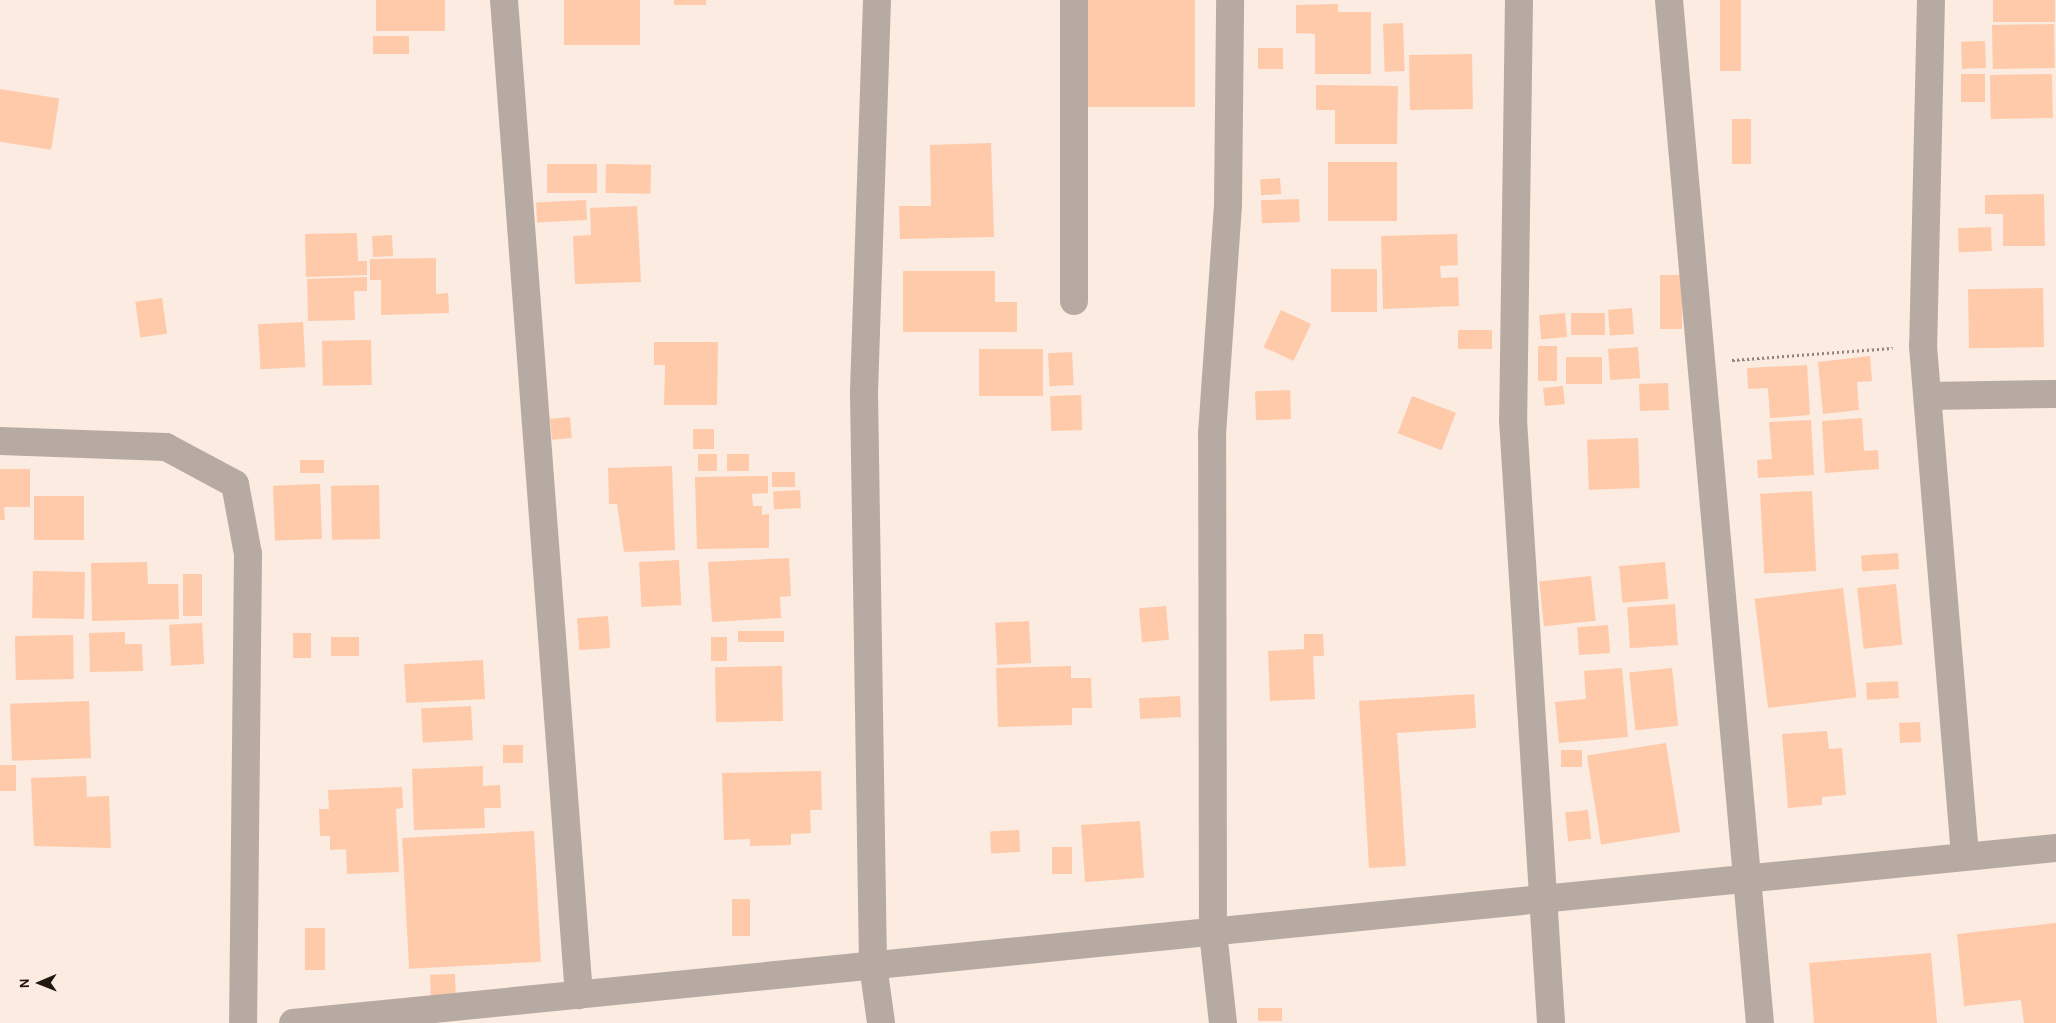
<!DOCTYPE html>
<style>
body{margin:0}
#map{position:relative;width:2056px;height:1023px;overflow:hidden;background:#fbebe0;font-family:Karla,sans-serif}
div>[style]{position:absolute}
[style*='--x']{left:calc(var(--x)*1px);top:calc(var(--y)*1px);width:calc(var(--w)*1px);rotate:calc(var(--a)*1deg)}
.building>*{inset:0;background:#fecaaa;transform-origin:0 0}
.path>*{height:3px;margin-top:-1.5px;transform-origin:0;background:repeating-linear-gradient(90deg,#92857c 0 2.5px,transparent 0 5px)}
.minor>*{height:28px;margin:-14px;padding:0 14px;transform-origin:14px;border-radius:14px;background:#b6aaa3}
span{translate:-50% -50%;white-space:nowrap;text-align:center;line-height:1.15;-webkit-text-stroke:4px #fbebe0;paint-order:stroke}
.north{position:absolute;left:15px;top:958px;width:50px;height:50px;-webkit-text-stroke:4px #fbebe0;paint-order:stroke;rotate:269deg;font-size:14px;font-weight:700;line-height:20px;text-align:center;color:#201711}
.north::after{content:'';display:block;margin:auto;width:18px;height:22px;background:#201711;clip-path:polygon(50% 0,100% 100%,50% 72%,0 100%)}
</style>
<div id="map">
<div class="building">
<div style="left:376px;top:0;width:69px;height:31px"></div>
<div style="left:564px;top:0;width:76px;height:45px"></div>
<div style="left:674px;top:0;width:32px;height:5px"></div>
<div style="left:1087px;top:0;width:108px;height:107px"></div>
<div style="left:1720px;top:0;width:21px;height:71px"></div>
<div style="left:1993px;top:0;width:62px;height:22px"></div>
<div style="clip-path:polygon(1338px 4px,1338px 12px,1371px 12px,1371px 74px,1315px 74px,1315px 34px,1296px 33px,1296px 5px)"></div>
<div style="left:1403px;top:23px;width:48px;height:20px;rotate:88deg"></div>
<div style="left:2054px;top:24px;width:44px;height:62px;rotate:89deg"></div>
<div style="left:373px;top:36px;width:36px;height:18px"></div>
<div style="left:1985px;top:41px;width:27px;height:24px;rotate:88deg"></div>
<div style="left:1283px;top:48px;width:21px;height:25px;rotate:90deg"></div>
<div style="left:1472px;top:54px;width:55px;height:63px;rotate:89deg"></div>
<div style="left:1961px;top:74px;width:24px;height:28px"></div>
<div style="left:2052px;top:74px;width:44px;height:62px;rotate:89deg"></div>
<div style="clip-path:polygon(1316px 85px,1398px 86px,1397px 144px,1335px 144px,1335px 110px,1316px 110px)"></div>
<div style="left:0;top:89px;width:60px;height:52px;rotate:9deg"></div>
<div style="left:1732px;top:119px;width:19px;height:45px"></div>
<div style="clip-path:polygon(991px 143px,994px 237px,900px 239px,899px 206px,931px 206px,930px 145px)"></div>
<div style="left:1328px;top:162px;width:69px;height:59px"></div>
<div style="left:547px;top:164px;width:50px;height:29px"></div>
<div style="left:606px;top:164px;width:45px;height:29px;rotate:1deg"></div>
<div style="left:1280px;top:178px;width:16px;height:20px;rotate:86deg"></div>
<div style="clip-path:polygon(2044px 194px,2045px 246px,2003px 246px,2003px 214px,1985px 214px,1985px 195px)"></div>
<div style="left:1299px;top:199px;width:23px;height:38px;rotate:88deg"></div>
<div style="left:586px;top:200px;width:20px;height:50px;rotate:87deg"></div>
<div style="clip-path:polygon(637px 206px,641px 282px,575px 284px,573px 236px,591px 235px,590px 208px)"></div>
<div style="left:1991px;top:227px;width:24px;height:33px;rotate:88deg"></div>
<div style="clip-path:polygon(357px 233px,358px 261px,367px 261px,367px 275px,306px 277px,305px 234px)"></div>
<div style="clip-path:polygon(1457px 234px,1458px 265px,1440px 266px,1441px 278px,1458px 277px,1459px 306px,1383px 309px,1381px 236px)"></div>
<div style="left:392px;top:235px;width:21px;height:20px;rotate:87deg"></div>
<div style="clip-path:polygon(436px 258px,436px 294px,448px 293px,449px 313px,381px 315px,381px 280px,370px 280px,370px 259px)"></div>
<div style="left:1331px;top:269px;width:46px;height:43px"></div>
<div style="clip-path:polygon(903px 271px,995px 271px,995px 302px,1017px 302px,1017px 332px,903px 332px)"></div>
<div style="left:1660px;top:275px;width:22px;height:54px"></div>
<div style="clip-path:polygon(367px 277px,367px 291px,354px 291px,355px 320px,308px 321px,307px 279px)"></div>
<div style="left:2043px;top:288px;width:59px;height:75px;rotate:89deg"></div>
<div style="left:162px;top:298px;width:36px;height:27px;rotate:82deg"></div>
<div style="left:1632px;top:308px;width:26px;height:24px;rotate:86deg"></div>
<div style="left:1281px;top:310px;width:33px;height:41px;rotate:25deg"></div>
<div style="left:1565px;top:313px;width:24px;height:26px;rotate:85deg"></div>
<div style="left:1571px;top:313px;width:34px;height:22px"></div>
<div style="left:303px;top:322px;width:45px;height:45px;rotate:87deg"></div>
<div style="left:1458px;top:330px;width:34px;height:19px"></div>
<div style="left:371px;top:340px;width:45px;height:49px;rotate:89deg"></div>
<div style="clip-path:polygon(654px 342px,718px 342px,717px 405px,664px 405px,665px 365px,654px 365px)"></div>
<div style="left:1538px;top:346px;width:19px;height:35px"></div>
<div style="left:1638px;top:347px;width:31px;height:30px;rotate:86deg"></div>
<div style="left:979px;top:349px;width:64px;height:47px"></div>
<div style="left:1072px;top:352px;width:33px;height:24px;rotate:87deg"></div>
<div style="clip-path:polygon(1870px 356px,1872px 381px,1857px 382px,1859px 410px,1823px 414px,1818px 362px)"></div>
<div style="left:1566px;top:357px;width:36px;height:27px"></div>
<div style="clip-path:polygon(1807px 365px,1810px 415px,1770px 418px,1768px 388px,1748px 389px,1747px 368px)"></div>
<div style="left:1668px;top:383px;width:27px;height:29px;rotate:88deg"></div>
<div style="left:1563px;top:386px;width:18px;height:20px;rotate:84deg"></div>
<div style="left:1290px;top:390px;width:29px;height:35px;rotate:88deg"></div>
<div style="left:1081px;top:395px;width:35px;height:31px;rotate:88deg"></div>
<div style="left:1412px;top:396px;width:47px;height:40px;rotate:21deg"></div>
<div style="left:570px;top:417px;width:21px;height:20px;rotate:85deg"></div>
<div style="clip-path:polygon(1862px 418px,1864px 451px,1878px 450px,1879px 469px,1825px 473px,1822px 421px)"></div>
<div style="clip-path:polygon(1811px 420px,1814px 475px,1758px 478px,1757px 460px,1772px 459px,1769px 422px)"></div>
<div style="left:693px;top:429px;width:21px;height:20px"></div>
<div style="left:1638px;top:438px;width:50px;height:51px;rotate:88deg"></div>
<div style="left:717px;top:454px;width:17px;height:19px;rotate:90deg"></div>
<div style="left:749px;top:454px;width:17px;height:22px;rotate:90deg"></div>
<div style="left:324px;top:460px;width:13px;height:24px;rotate:90deg"></div>
<div style="clip-path:polygon(672px 466px,675px 550px,624px 552px,617px 504px,609px 504px,608px 468px)"></div>
<div style="clip-path:polygon(0 469px,30px 469px,30px 507px,4px 507px,5px 520px,0 520px)"></div>
<div style="left:772px;top:472px;width:23px;height:15px"></div>
<div style="clip-path:polygon(768px 476px,768px 493px,752px 494px,753px 506px,762px 506px,762px 515px,769px 514px,769px 548px,697px 549px,695px 477px)"></div>
<div style="left:320px;top:484px;width:55px;height:47px;rotate:88deg"></div>
<div style="left:379px;top:485px;width:54px;height:48px;rotate:89deg"></div>
<div style="left:800px;top:490px;width:18px;height:27px;rotate:87deg"></div>
<div style="left:1812px;top:491px;width:80px;height:52px;rotate:87deg"></div>
<div style="left:84px;top:496px;width:44px;height:50px;rotate:90deg"></div>
<div style="left:1898px;top:553px;width:16px;height:37px;rotate:86deg"></div>
<div style="clip-path:polygon(789px 558px,791px 596px,780px 597px,781px 618px,712px 622px,708px 562px)"></div>
<div style="left:679px;top:560px;width:45px;height:40px;rotate:87deg"></div>
<div style="clip-path:polygon(147px 562px,148px 584px,178px 584px,179px 619px,92px 621px,91px 563px)"></div>
<div style="left:1665px;top:562px;width:37px;height:46px;rotate:85deg"></div>
<div style="left:33px;top:571px;width:52px;height:47px;rotate:1deg"></div>
<div style="left:183px;top:574px;width:19px;height:42px"></div>
<div style="left:1591px;top:576px;width:45px;height:52px;rotate:84deg"></div>
<div style="left:1896px;top:584px;width:61px;height:39px;rotate:84deg"></div>
<div style="left:1843px;top:588px;width:110px;height:89px;rotate:83deg"></div>
<div style="left:1675px;top:604px;width:41px;height:48px;rotate:86deg"></div>
<div style="left:1166px;top:606px;width:34px;height:27px;rotate:85deg"></div>
<div style="left:608px;top:616px;width:32px;height:31px;rotate:86deg"></div>
<div style="left:1029px;top:621px;width:42px;height:34px;rotate:87deg"></div>
<div style="left:202px;top:623px;width:41px;height:33px;rotate:87deg"></div>
<div style="left:1608px;top:625px;width:28px;height:31px;rotate:86deg"></div>
<div style="left:738px;top:631px;width:46px;height:11px"></div>
<div style="clip-path:polygon(125px 632px,125px 644px,142px 644px,143px 671px,90px 672px,89px 633px)"></div>
<div style="left:293px;top:633px;width:18px;height:25px"></div>
<div style="clip-path:polygon(1304px 634px,1323px 634px,1324px 656px,1313px 656px,1315px 699px,1270px 701px,1268px 651px,1304px 649px)"></div>
<div style="left:73px;top:635px;width:44px;height:58px;rotate:89deg"></div>
<div style="left:359px;top:637px;width:19px;height:28px;rotate:90deg"></div>
<div style="left:711px;top:637px;width:16px;height:24px"></div>
<div style="left:483px;top:660px;width:39px;height:79px;rotate:87deg"></div>
<div style="left:782px;top:666px;width:55px;height:67px;rotate:89deg"></div>
<div style="clip-path:polygon(1071px 666px,1071px 678px,1091px 678px,1092px 708px,1072px 708px,1072px 725px,998px 727px,996px 668px)"></div>
<div style="clip-path:polygon(1622px 668px,1628px 737px,1559px 743px,1555px 702px,1586px 699px,1584px 671px)"></div>
<div style="left:1672px;top:668px;width:58px;height:43px;rotate:84deg"></div>
<div style="left:1898px;top:681px;width:17px;height:32px;rotate:87deg"></div>
<div style="clip-path:polygon(1474px 694px,1476px 728px,1397px 733px,1406px 866px,1369px 868px,1359px 701px)"></div>
<div style="left:1180px;top:696px;width:21px;height:41px;rotate:87deg"></div>
<div style="left:89px;top:701px;width:57px;height:79px;rotate:88deg"></div>
<div style="left:471px;top:706px;width:34px;height:50px;rotate:87deg"></div>
<div style="left:1920px;top:722px;width:20px;height:21px;rotate:87deg"></div>
<div style="clip-path:polygon(1827px 731px,1829px 749px,1842px 748px,1846px 795px,1822px 797px,1822px 805px,1788px 808px,1782px 734px)"></div>
<div style="left:1666px;top:743px;width:90px;height:80px;rotate:81deg"></div>
<div style="left:503px;top:745px;width:20px;height:18px"></div>
<div style="left:1561px;top:750px;width:21px;height:17px"></div>
<div style="left:0;top:765px;width:16px;height:26px"></div>
<div style="clip-path:polygon(483px 766px,483px 786px,500px 785px,501px 808px,484px 808px,485px 828px,414px 830px,412px 769px)"></div>
<div style="clip-path:polygon(821px 771px,822px 810px,810px 810px,811px 833px,791px 834px,791px 845px,750px 846px,750px 839px,724px 840px,722px 773px)"></div>
<div style="clip-path:polygon(86px 776px,87px 797px,109px 796px,111px 848px,34px 846px,31px 778px)"></div>
<div style="clip-path:polygon(402px 787px,403px 808px,396px 809px,399px 872px,347px 874px,346px 849px,330px 850px,330px 836px,320px 836px,319px 809px,329px 809px,328px 790px)"></div>
<div style="left:1588px;top:810px;width:29px;height:23px;rotate:84deg"></div>
<div style="left:1140px;top:821px;width:57px;height:59px;rotate:86deg"></div>
<div style="left:1019px;top:830px;width:22px;height:29px;rotate:87deg"></div>
<div style="left:534px;top:831px;width:131px;height:132px;rotate:87deg"></div>
<div style="left:1052px;top:847px;width:20px;height:27px"></div>
<div style="left:732px;top:899px;width:18px;height:37px"></div>
<div style="clip-path:polygon(2056px 923px,2056px 1023px,2024px 1023px,2021px 1000px,1964px 1006px,1957px 934px)"></div>
<div style="left:305px;top:928px;width:20px;height:42px"></div>
<div style="clip-path:polygon(1931px 953px,1937px 1023px,1814px 1023px,1809px 963px)"></div>
<div style="left:455px;top:974px;width:24px;height:25px;rotate:88deg"></div>
<div style="left:1282px;top:1008px;width:13px;height:24px;rotate:90deg"></div>
</div>
<div class="path">
<div style="--x:1732;--y:360;--w:161;--a:-4.3"></div>
</div>
<div class="minor">
<div style="--x:504;--y:0;--w:998;--a:85.69"></div>
<div style="--x:877;--y:0;--w:392;--a:91.9"></div>
<div style="--x:864;--y:392;--w:573;--a:89.1"></div>
<div style="--x:873;--y:965;--w:59;--a:82.1"></div>
<div style="--x:1519;--y:0;--w:420;--a:90.8"></div>
<div style="--x:1513;--y:420;--w:604;--a:86.39"></div>
<div style="--x:1669;--y:0;--w:1027;--a:84.92"></div>
<div style="--x:1931;--y:0;--w:346;--a:91.3"></div>
<div style="--x:1923;--y:346;--w:512;--a:85.29"></div>
<div style="--x:1074;--y:301;--w:301;--a:-90"></div>
<div style="--x:1928;--y:396;--w:128;--a:-0.9"></div>
<div style="--x:0;--y:441;--w:166;--a:2.1"></div>
<div style="--x:166;--y:447;--w:78;--a:28.2"></div>
<div style="--x:235;--y:484;--w:71;--a:79.5"></div>
<div style="--x:248;--y:554;--w:469;--a:90.6"></div>
<div style="--x:293;--y:1023;--w:1772;--a:-5.67"></div>
<div style="--x:1223;--y:1023;--w:92;--a:-96.3"></div>
<div style="--x:1213;--y:932;--w:498;--a:-90.1"></div>
<div style="--x:1212;--y:434;--w:230;--a:-86"></div>
<div style="--x:1228;--y:205;--w:205;--a:-89.4"></div>
</div>
<div class="north">N</div>
</div>
